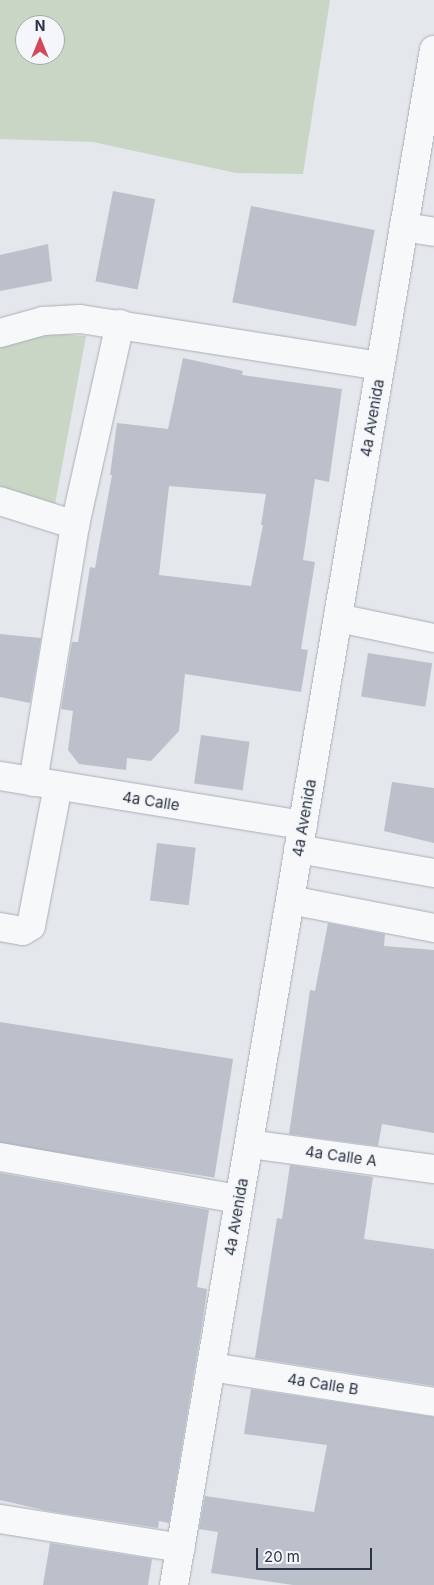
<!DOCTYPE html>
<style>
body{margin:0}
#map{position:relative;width:434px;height:1585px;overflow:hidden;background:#e4e7ec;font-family:Inter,sans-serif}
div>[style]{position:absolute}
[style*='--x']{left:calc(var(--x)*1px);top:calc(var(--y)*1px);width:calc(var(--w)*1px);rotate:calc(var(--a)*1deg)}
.green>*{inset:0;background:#c9d6c5}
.building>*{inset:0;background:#bbc0ca;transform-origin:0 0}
.roads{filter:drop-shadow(0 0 1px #a9aeb7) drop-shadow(0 0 1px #a9aeb7)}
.minor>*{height:28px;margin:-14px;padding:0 14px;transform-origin:14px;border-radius:14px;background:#f7f8fa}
span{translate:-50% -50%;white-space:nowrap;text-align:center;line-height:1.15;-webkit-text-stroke:4px #f4f6f9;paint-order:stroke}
.street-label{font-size:15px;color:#2b3445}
.north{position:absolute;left:15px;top:15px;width:50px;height:50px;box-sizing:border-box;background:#f4f6f9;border:1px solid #a4a8b1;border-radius:50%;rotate:0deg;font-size:14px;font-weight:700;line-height:20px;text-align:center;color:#2b3445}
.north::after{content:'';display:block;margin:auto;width:18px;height:22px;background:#d1495b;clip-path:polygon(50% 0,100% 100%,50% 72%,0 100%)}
.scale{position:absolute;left:256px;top:1548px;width:116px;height:22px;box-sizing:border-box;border:2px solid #2b3445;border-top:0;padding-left:6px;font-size:15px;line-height:18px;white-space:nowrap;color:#2b3445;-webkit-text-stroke:4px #f4f6f9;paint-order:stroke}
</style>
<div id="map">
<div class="green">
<div style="clip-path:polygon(evenodd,0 0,330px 0,303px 174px,236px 173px,93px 142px,0 139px,0 0,25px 25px,55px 25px,55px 55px,25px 55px,25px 25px)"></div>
<div style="clip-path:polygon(44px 333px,86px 336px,53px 515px,0 502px,0 344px)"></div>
</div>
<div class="building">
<div style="left:113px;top:191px;width:43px;height:92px;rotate:11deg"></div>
<div style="left:251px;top:206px;width:126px;height:98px;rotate:11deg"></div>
<div style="clip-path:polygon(48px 244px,52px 281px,0 291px,0 255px)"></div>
<div style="clip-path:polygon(evenodd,183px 358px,243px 371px,242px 375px,342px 389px,329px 482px,315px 479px,303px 560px,315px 562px,301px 649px,308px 650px,301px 692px,185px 674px,179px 731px,151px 761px,127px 758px,126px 770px,79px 764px,68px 750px,73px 711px,61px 709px,72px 642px,78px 642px,90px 567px,95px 568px,112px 475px,110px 475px,117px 423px,168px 429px,183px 358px,169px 486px,266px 494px,261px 525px,263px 525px,251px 586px,159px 575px,169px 486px)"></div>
<div style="clip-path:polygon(0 634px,41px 638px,30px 703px,0 697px)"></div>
<div style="left:368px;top:653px;width:65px;height:44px;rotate:9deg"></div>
<div style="left:201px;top:735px;width:49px;height:49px;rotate:8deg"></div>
<div style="clip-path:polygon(392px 782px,434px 788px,434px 843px,384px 831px)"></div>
<div style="left:157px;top:843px;width:39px;height:58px;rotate:7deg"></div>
<div style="clip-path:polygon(328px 923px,385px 934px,384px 946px,434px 950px,434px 1133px,382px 1124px,378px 1146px,289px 1134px,310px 990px,315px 991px)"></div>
<div style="left:0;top:1022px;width:236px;height:120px;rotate:9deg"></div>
<div style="clip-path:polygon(290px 1165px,373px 1177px,364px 1239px,434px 1249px,434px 1386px,255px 1358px,277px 1218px,282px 1219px)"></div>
<div style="clip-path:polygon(0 1173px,209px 1210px,197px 1287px,207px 1289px,203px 1319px,169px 1523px,159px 1521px,158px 1528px,48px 1511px,0 1500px)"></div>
<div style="clip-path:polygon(251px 1389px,434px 1417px,434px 1585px,293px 1585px,211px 1573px,218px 1532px,199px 1529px,205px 1496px,314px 1512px,327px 1445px,244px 1434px)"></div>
<div style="clip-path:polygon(50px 1543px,152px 1559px,148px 1585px,43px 1585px)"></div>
</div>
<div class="roads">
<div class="minor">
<div style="--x:404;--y:227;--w:30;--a:9"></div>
<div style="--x:0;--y:333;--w:45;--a:-15.6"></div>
<div style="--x:43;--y:321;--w:37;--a:-3"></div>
<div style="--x:80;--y:319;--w:304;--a:8.9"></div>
<div style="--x:0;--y:501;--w:79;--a:17.7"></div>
<div style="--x:338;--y:618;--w:98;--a:11.8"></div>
<div style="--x:0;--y:776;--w:307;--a:9.2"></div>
<div style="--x:33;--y:782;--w:260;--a:-80.7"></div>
<div style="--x:75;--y:525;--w:206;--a:-77.4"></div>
<div style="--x:298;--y:849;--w:138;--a:10"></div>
<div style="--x:290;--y:900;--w:147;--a:11"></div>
<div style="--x:0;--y:927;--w:23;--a:10"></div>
<div style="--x:23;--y:931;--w:9;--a:-32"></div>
<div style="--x:31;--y:926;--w:143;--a:-79.1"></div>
<div style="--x:249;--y:1144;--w:187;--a:7.7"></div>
<div style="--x:0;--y:1157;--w:243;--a:10"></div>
<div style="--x:211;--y:1367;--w:226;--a:8.9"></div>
<div style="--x:0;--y:1519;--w:183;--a:9.1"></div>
<div style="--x:174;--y:1585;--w:1557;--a:-80.39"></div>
</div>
</div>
<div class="street-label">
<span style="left:372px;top:418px;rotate:-80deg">4a Avenida</span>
<span style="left:151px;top:801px;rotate:9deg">4a Calle</span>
<span style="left:304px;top:818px;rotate:-80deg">4a Avenida</span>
<span style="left:341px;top:1156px;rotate:8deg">4a Calle A</span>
<span style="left:236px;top:1217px;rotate:-80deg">4a Avenida</span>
<span style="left:323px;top:1384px;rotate:9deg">4a Calle B</span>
</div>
<div class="north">N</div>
<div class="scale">20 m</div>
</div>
